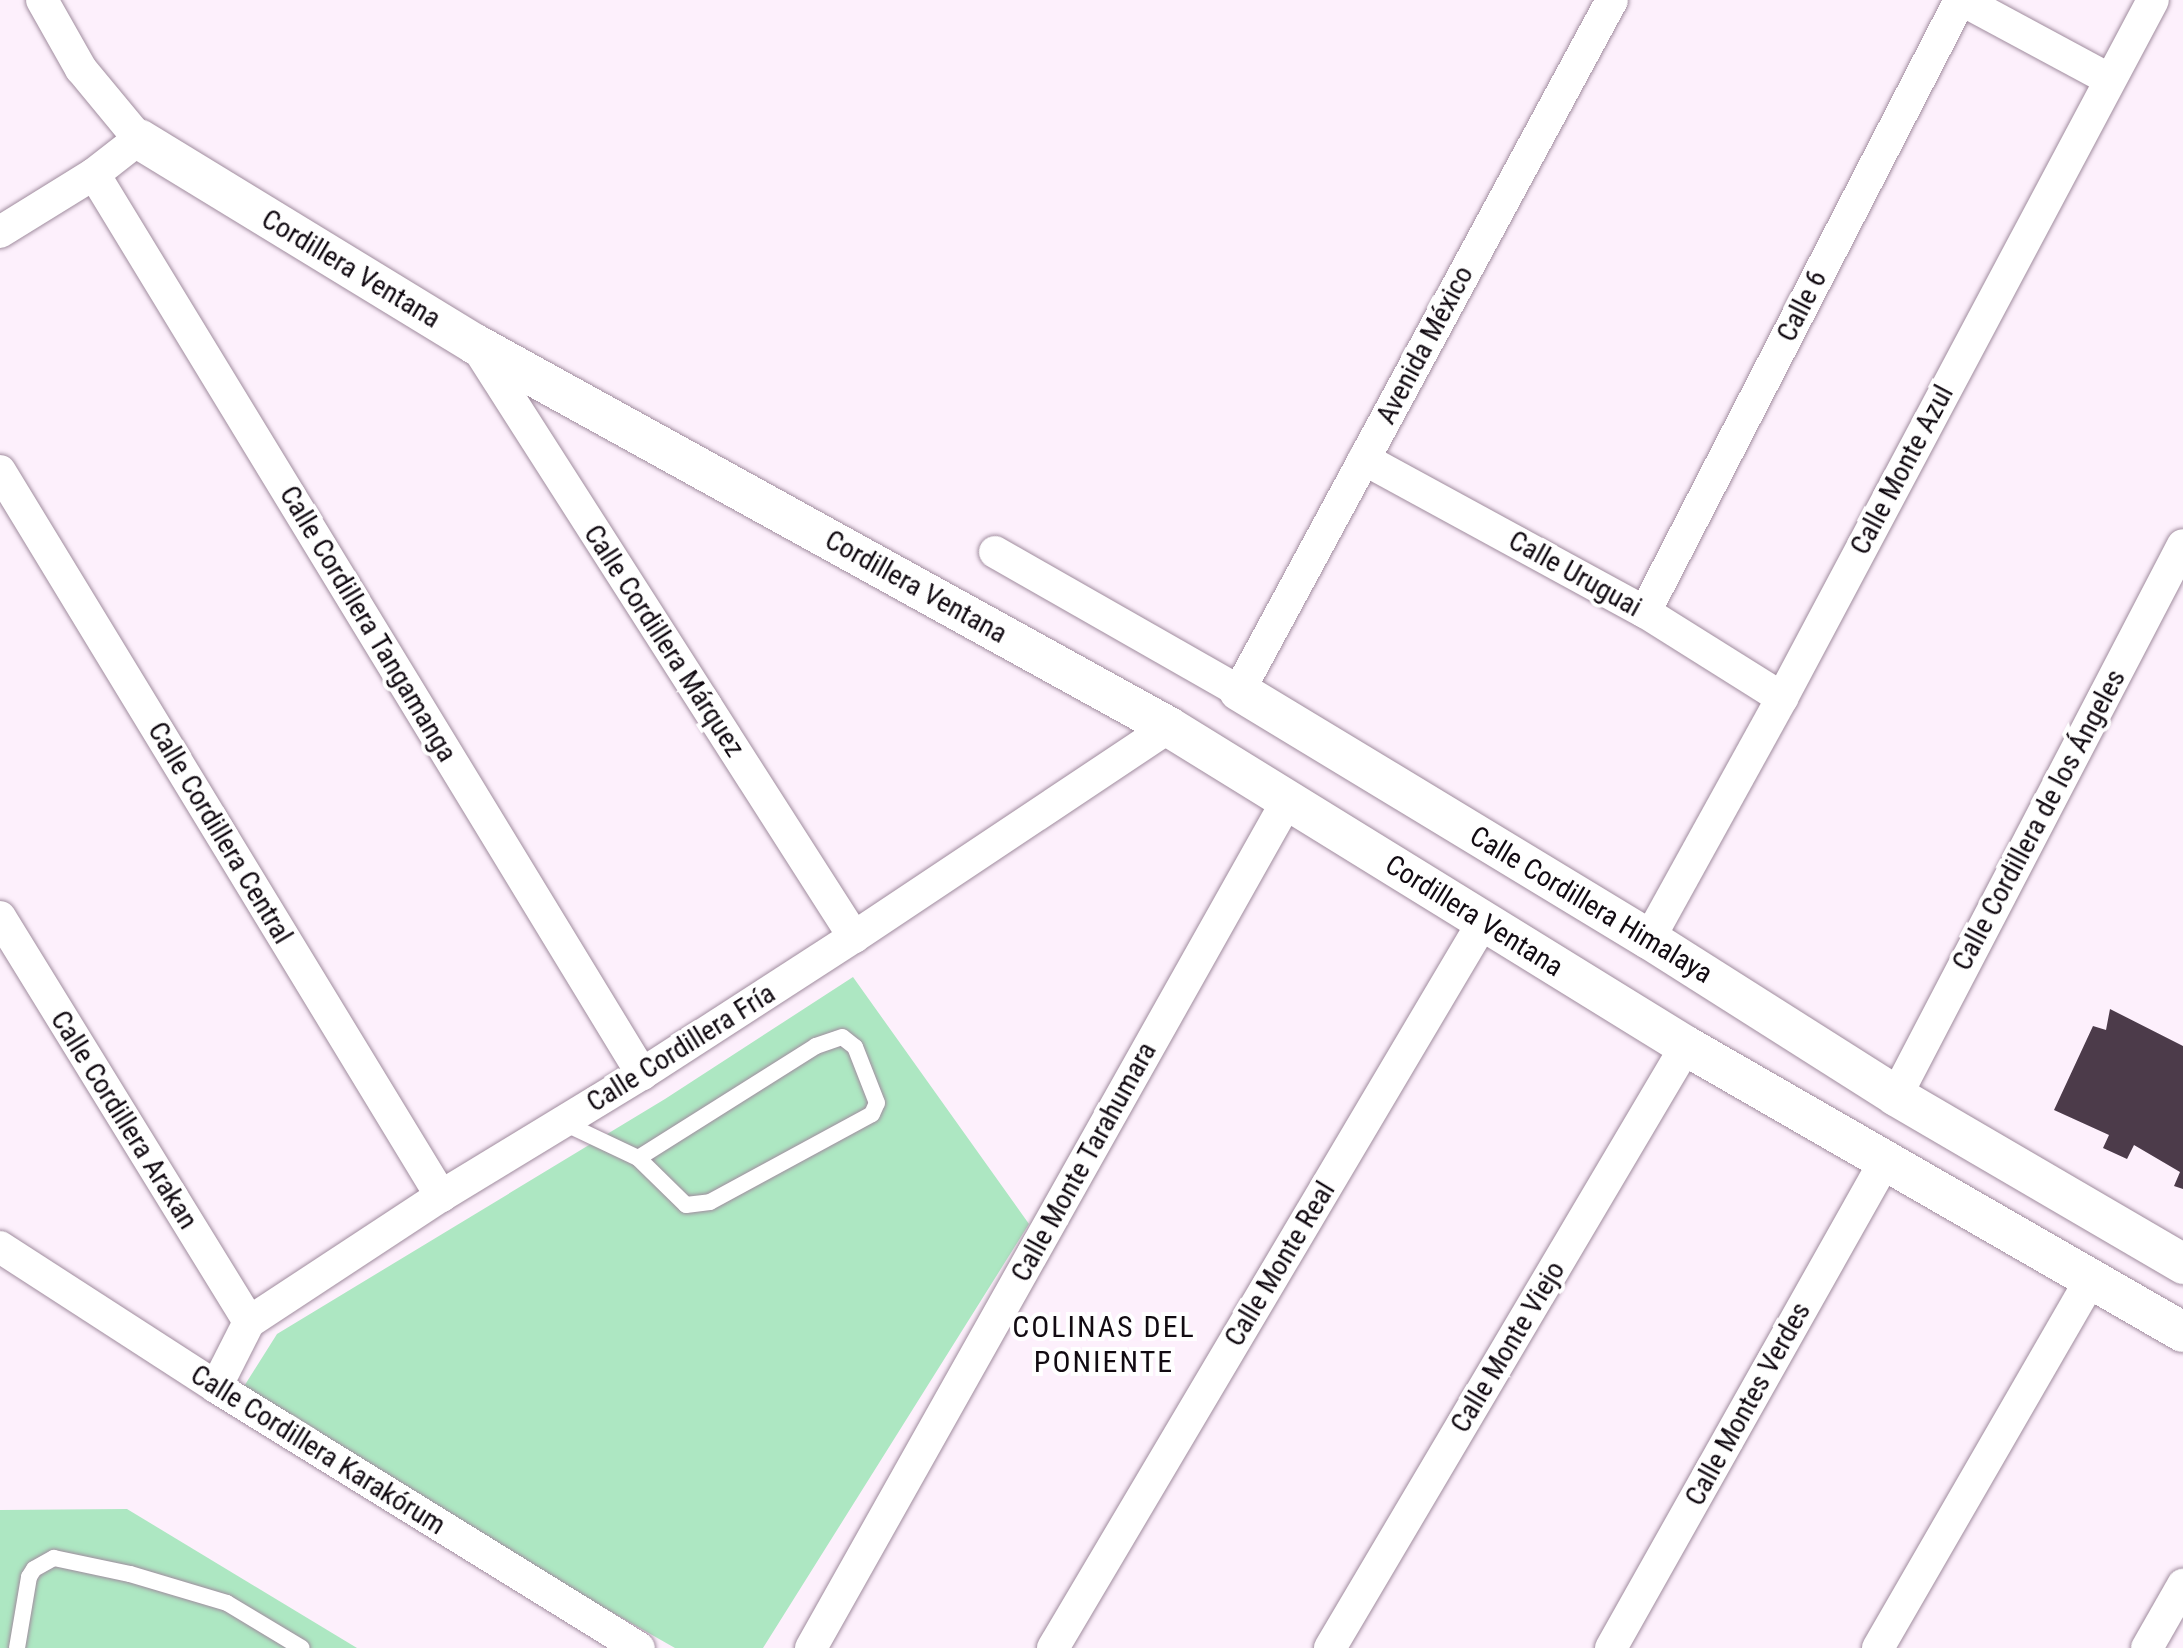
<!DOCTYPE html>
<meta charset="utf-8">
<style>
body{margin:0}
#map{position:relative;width:2183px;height:1648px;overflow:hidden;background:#fdf0fc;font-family:"Roboto Condensed",sans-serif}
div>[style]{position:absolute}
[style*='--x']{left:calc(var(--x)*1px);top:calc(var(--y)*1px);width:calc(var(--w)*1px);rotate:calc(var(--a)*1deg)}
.green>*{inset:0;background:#ade7c2}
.building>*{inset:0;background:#4c3b4a}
.roads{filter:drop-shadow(0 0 2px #a08c9e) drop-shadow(0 0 2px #a08c9e)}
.service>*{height:16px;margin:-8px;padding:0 8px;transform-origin:8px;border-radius:8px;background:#fff}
.minor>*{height:32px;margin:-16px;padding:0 16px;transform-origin:16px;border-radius:16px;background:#fff}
.tertiary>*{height:40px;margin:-20px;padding:0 20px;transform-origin:20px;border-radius:20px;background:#fff}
span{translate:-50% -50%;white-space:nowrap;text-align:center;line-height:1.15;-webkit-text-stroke:8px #fff;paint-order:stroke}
.street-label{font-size:28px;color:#120b12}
.neighbourhood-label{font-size:30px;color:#120b12;letter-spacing:2px}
</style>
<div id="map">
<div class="green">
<div style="clip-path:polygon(853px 977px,1029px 1224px,763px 1648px,675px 1648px,236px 1399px,277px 1334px,665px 1099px)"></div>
<div style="clip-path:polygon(127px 1509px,357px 1648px,0 1648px,0 1510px)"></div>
</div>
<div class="building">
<div style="clip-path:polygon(2110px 1009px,2183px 1046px,2183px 1189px,2174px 1186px,2180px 1172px,2134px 1145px,2127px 1159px,2103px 1148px,2109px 1135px,2054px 1110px,2093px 1026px,2106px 1030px)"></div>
</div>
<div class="roads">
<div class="service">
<div style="--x:562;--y:1122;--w:84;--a:25.3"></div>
<div style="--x:638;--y:1158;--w:67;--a:44.4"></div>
<div style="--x:686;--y:1205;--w:24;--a:-7"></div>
<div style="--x:710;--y:1202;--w:184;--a:-28.5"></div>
<div style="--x:872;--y:1114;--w:12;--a:-66"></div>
<div style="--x:877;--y:1103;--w:60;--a:-111.4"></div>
<div style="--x:855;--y:1047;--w:16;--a:-142"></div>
<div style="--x:842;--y:1037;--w:28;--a:161"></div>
<div style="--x:816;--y:1046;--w:210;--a:147.8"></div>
<div style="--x:17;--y:1648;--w:72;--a:-80.4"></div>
<div style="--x:29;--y:1577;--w:9;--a:-58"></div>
<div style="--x:34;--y:1569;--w:23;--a:-29"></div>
<div style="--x:54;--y:1558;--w:78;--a:11.9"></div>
<div style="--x:130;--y:1574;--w:101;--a:16.6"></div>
<div style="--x:227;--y:1603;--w:87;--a:31"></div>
</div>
<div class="minor">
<div style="--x:1962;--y:0;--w:167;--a:28.3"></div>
<div style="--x:94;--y:174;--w:1054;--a:58.66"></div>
<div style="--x:0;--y:232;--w:110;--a:-31.7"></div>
<div style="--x:94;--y:174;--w:57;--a:-37.9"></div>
<div style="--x:139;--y:139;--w:91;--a:-129.6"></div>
<div style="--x:81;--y:69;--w:79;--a:-119.5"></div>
<div style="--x:475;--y:344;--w:704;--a:57.42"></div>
<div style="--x:1364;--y:459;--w:320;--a:28.6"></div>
<div style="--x:1645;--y:612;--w:162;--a:32.1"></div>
<div style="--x:0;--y:471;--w:849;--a:58.69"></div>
<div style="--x:995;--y:552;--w:281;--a:29.7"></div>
<div style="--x:1239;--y:691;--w:785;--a:-61.64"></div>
<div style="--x:1645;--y:612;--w:688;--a:-62.76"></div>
<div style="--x:0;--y:917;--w:475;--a:58.4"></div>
<div style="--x:1649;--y:939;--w:275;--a:-61.1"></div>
<div style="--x:1782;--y:698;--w:790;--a:-62.01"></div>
<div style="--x:1896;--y:1096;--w:621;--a:-62.49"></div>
<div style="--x:0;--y:1247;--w:257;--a:32.9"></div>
<div style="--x:216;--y:1387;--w:497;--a:31.7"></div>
<div style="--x:216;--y:1387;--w:73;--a:-63.1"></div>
<div style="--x:249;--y:1322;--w:230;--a:-33.3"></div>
<div style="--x:441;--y:1196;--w:235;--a:-31.3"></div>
<div style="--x:642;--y:1074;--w:252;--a:-32.9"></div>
<div style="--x:854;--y:937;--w:379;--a:-33.7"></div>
<div style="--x:811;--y:1648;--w:972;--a:-60.66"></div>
<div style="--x:1053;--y:1648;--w:844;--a:-59.36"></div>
<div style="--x:1330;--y:1648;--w:699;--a:-59.4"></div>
<div style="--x:1611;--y:1648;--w:559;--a:-60.64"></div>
<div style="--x:1878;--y:1648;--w:426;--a:-60"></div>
<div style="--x:2147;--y:1648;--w:73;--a:-60.3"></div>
</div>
<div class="tertiary">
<div style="--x:139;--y:139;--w:394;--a:31.4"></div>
<div style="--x:475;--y:344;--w:793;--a:28.89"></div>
<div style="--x:1169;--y:727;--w:607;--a:31.68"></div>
<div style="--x:1686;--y:1046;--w:573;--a:29.92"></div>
<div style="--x:1239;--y:691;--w:479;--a:31.2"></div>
<div style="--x:1649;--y:939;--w:293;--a:32.4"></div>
<div style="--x:1896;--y:1096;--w:333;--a:30.3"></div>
</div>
</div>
<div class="street-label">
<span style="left:351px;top:269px;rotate:31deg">Cordillera Ventana</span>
<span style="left:1802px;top:306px;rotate:-63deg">Calle 6</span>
<span style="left:1425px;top:345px;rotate:-62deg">Avenida México</span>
<span style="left:1902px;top:470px;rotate:-62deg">Calle Monte Azul</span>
<span style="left:1575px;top:574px;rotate:29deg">Calle Uruguai</span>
<span style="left:916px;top:587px;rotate:29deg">Cordillera Ventana</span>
<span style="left:368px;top:624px;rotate:59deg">Calle Cordillera Tangamanga</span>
<span style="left:664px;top:641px;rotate:57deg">Calle Cordillera Márquez</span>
<span style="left:2039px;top:820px;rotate:-62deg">Calle Cordillera de los Ángeles</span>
<span style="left:220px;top:833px;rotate:59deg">Calle Cordillera Central</span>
<span style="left:1591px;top:905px;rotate:31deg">Calle Cordillera Himalaya</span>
<span style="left:1474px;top:916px;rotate:32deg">Cordillera Ventana</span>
<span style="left:681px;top:1048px;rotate:-32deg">Calle Cordillera Fría</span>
<span style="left:124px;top:1120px;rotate:58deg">Calle Cordillera Arakan</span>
<span style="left:1084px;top:1162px;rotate:-61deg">Calle Monte Tarahumara</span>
<span style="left:1280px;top:1264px;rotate:-59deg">Calle Monte Real</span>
<span style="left:1508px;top:1347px;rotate:-59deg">Calle Monte Viejo</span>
<span style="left:1748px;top:1404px;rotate:-61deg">Calle Montes Verdes</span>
<span style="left:318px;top:1450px;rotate:32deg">Calle Cordillera Karakórum</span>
</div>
<div class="neighbourhood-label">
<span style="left:1104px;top:1344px">COLINAS DEL<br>PONIENTE</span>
</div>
</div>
